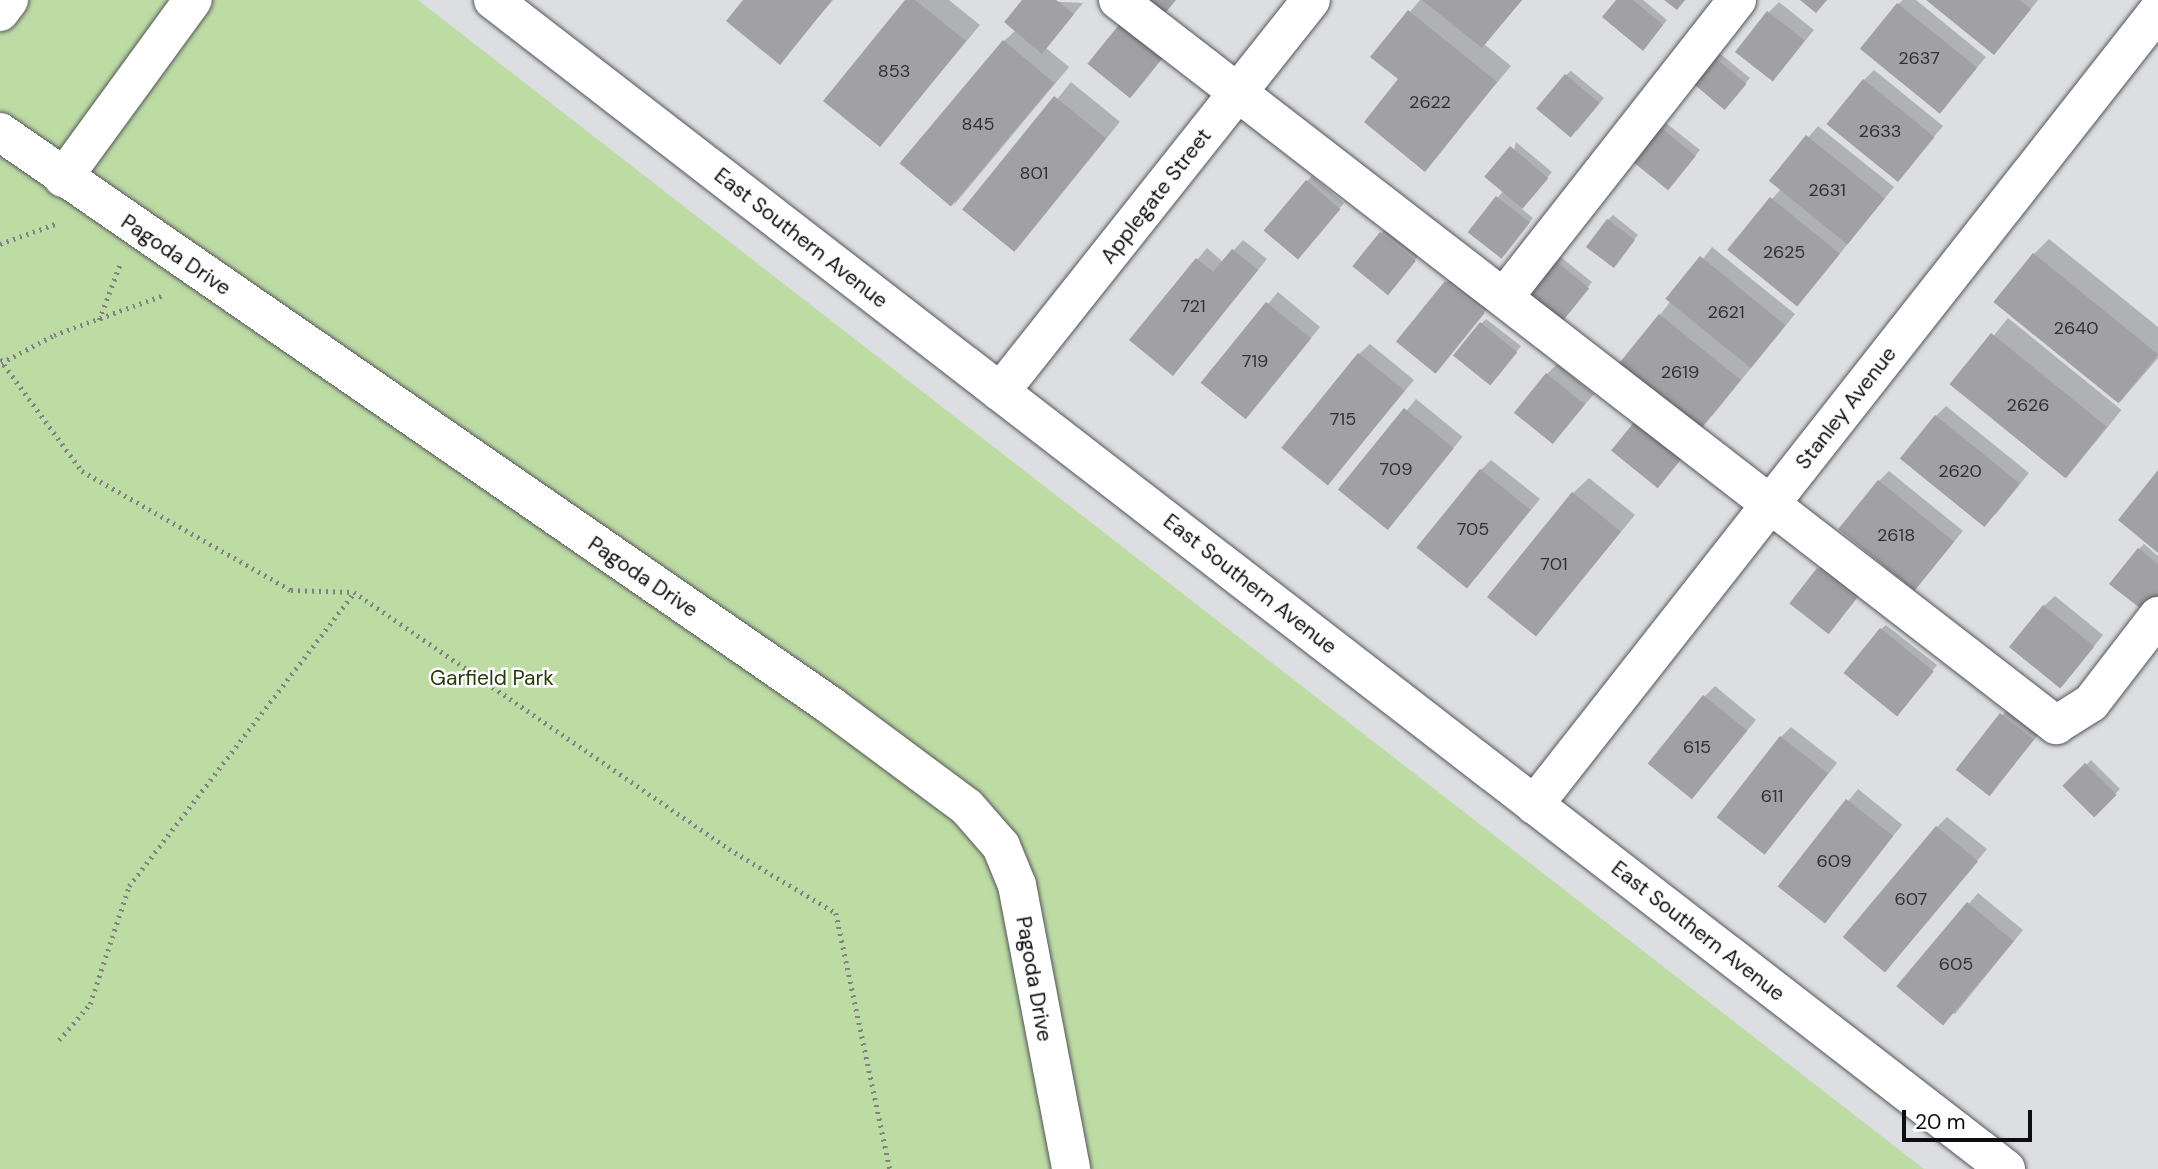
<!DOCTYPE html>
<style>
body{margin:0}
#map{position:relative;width:2158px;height:1169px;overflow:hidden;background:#dcdee2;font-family:"DM Sans",sans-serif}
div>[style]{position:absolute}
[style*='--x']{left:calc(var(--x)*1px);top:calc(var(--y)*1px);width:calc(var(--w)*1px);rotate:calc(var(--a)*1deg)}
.green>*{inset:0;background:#bddca4}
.shadow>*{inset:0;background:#0003;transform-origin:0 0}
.building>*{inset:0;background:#a1a0a4;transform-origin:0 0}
.path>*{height:4.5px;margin-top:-2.25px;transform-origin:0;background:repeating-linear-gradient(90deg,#818285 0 2px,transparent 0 7px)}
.roads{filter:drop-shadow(0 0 2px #55565a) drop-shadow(0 0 2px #55565a)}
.minor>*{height:38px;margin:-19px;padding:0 19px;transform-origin:19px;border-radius:19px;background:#fff}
span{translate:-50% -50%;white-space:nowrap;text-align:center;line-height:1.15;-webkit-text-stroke:5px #fff;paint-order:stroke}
.number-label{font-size:18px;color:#323234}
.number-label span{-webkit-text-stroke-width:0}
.street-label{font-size:21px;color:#0d0d0f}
.park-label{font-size:21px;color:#243c06}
.scale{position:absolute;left:1902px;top:1110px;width:130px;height:32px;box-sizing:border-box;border:4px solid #0d0d0f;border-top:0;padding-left:9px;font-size:21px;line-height:24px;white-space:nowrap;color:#0d0d0f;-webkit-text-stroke:5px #fff;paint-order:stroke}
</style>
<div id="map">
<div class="green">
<div style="clip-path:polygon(0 0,418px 0,1924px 1169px,0 1169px)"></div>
</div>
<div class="shadow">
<div style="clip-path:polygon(746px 0,833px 0,780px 62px)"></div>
<div style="clip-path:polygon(908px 0,949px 0,980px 25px,880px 145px)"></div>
<div style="clip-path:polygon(1024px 0,1083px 3px,1046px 48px,1069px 67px,954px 205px,1004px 41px,1016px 30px)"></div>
<div style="clip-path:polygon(1420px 0,1522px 0,1484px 44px,1511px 66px,1425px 169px,1400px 79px,1372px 56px)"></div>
<div style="clip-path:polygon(1618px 0,1643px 0,1667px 20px,1647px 44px)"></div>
<div style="clip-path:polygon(1903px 0,1916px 0,1986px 57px,1940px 111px,1898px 4px)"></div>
<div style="clip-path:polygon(1929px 0,2038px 0,2004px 42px)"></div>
<div style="clip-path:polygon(1779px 2px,1814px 30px,1782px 69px,1769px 12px)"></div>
<div style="clip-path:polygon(1718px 52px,1750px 78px,1730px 102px,1713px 56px)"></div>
<div style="clip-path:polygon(1874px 70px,1943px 126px,1898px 180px,1864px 80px)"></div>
<div style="clip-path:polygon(1571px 71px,1604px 98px,1577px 131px,1566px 75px)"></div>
<div style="left:1071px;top:82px;width:63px;height:165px;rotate:39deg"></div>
<div style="clip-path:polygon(1666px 123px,1700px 150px,1673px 183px,1635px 161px)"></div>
<div style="clip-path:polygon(1818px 126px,1894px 187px,1808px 293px,1772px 199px,1781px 189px,1771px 181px)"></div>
<div style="clip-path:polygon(1516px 142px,1552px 172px,1521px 208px,1533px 218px,1506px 251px,1470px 231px,1504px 190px)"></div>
<div style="clip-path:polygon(1312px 176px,1344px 203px,1304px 252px,1307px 181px)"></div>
<div style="clip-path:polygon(1613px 215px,1638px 235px,1617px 261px,1608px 220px)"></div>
<div style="clip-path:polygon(1386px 228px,1419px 255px,1392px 288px,1354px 266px)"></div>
<div style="clip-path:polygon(2049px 239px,2158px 327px,2158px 358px,2120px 402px,2034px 254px)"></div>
<div style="clip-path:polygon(1243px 240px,1267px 259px,1183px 363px,1131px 340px,1207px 248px,1223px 262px)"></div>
<div style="clip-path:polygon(1712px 247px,1795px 314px,1712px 416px,1660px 315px)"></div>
<div style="clip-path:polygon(1558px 255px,1592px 282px,1565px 315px,1554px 259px)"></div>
<div style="left:1451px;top:277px;width:48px;height:82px;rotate:39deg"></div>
<div style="clip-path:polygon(1278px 292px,1320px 327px,1255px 407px,1202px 383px)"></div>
<div style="left:2008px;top:318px;width:146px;height:87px;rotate:39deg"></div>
<div style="clip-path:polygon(1486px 319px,1521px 346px,1495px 379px,1481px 324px)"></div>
<div style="clip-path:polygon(1370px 344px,1414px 380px,1328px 483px,1359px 354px)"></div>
<div style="clip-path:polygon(1557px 364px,1594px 394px,1553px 442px,1547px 374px)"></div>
<div style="left:1416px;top:399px;width:60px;height:118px;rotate:39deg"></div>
<div style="clip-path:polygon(1946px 406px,2029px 473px,1995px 515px,1936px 416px)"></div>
<div style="clip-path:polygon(1491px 460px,1540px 499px,1477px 576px,1481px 470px)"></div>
<div style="clip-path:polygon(1889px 471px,1963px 531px,1914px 589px,1879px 481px)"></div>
<div style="clip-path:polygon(1589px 478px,1635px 515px,1536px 634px,1573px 493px)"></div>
<div style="clip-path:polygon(2144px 544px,2158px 556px,2158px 595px,2139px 549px)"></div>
<div style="clip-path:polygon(1828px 558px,1865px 588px,1838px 621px,1818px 569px)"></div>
<div style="clip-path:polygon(2055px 596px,2103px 635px,2070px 676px,2044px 606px)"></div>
<div style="clip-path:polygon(1886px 625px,1937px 665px,1902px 709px,1881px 629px)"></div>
<div style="clip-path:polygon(1715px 686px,1756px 720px,1692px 797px,1704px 697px)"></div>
<div style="clip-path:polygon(2012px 704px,2043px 729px,1998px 784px,1957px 769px)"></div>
<div style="clip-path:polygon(1791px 727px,1837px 763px,1765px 853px,1781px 737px)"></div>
<div style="left:2091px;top:760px;width:41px;height:37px;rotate:45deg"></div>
<div style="left:1858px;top:789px;width:57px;height:124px;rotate:39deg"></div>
<div style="clip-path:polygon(1947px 817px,1987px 849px,1886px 970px,1937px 827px)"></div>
<div style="clip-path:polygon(1978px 893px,2023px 930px,1955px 1014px,1899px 986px)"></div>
</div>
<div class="building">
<div style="clip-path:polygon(743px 0,832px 0,780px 65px,726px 21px)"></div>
<div style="clip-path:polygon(905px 0,915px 0,966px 41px,880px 147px,823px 101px)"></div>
<div style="clip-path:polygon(1022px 0,1056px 0,1074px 14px,1042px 54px,1004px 22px)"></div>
<div style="clip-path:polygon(1142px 0,1176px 0,1162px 17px)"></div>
<div style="clip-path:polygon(1422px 0,1522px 0,1482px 48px)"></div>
<div style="clip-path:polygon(1616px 0,1633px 0,1663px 25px,1643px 51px,1602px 17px)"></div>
<div style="clip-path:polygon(1664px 0,1685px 0,1677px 10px)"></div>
<div style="clip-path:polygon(1800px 0,1827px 0,1816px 13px)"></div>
<div style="clip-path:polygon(1926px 0,2020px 0,2031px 9px,1994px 55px)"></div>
<div style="left:1897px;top:3px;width:103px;height:59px;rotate:39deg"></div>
<div style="clip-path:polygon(1408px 10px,1497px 82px,1425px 172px,1364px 122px,1398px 79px,1370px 57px)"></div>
<div style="left:1767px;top:11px;width:48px;height:52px;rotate:38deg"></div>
<div style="left:1122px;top:21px;width:55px;height:55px;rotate:39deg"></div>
<div style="left:1003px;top:40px;width:67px;height:161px;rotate:40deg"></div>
<div style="left:1712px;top:55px;width:45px;height:34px;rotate:40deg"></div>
<div style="left:1565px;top:74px;width:45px;height:45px;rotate:40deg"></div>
<div style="left:1863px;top:79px;width:92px;height:58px;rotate:39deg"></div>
<div style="left:1054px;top:96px;width:67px;height:146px;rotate:39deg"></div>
<div style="left:1660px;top:127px;width:46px;height:44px;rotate:39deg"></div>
<div style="left:1806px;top:135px;width:101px;height:59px;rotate:39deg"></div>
<div style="left:1510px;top:146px;width:50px;height:40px;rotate:40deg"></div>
<div style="left:1306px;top:180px;width:45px;height:66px;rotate:40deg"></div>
<div style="left:1496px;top:196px;width:43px;height:46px;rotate:38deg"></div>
<div style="left:1770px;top:197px;width:90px;height:68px;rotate:39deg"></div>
<div style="left:1607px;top:219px;width:35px;height:35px;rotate:37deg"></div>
<div style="left:1380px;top:232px;width:46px;height:44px;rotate:39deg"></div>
<div style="clip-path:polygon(1232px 249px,1258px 270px,1173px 376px,1129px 340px,1196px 258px,1213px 272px)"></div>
<div style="left:2033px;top:253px;width:161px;height:63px;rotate:39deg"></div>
<div style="left:1700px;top:256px;width:110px;height:55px;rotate:39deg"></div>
<div style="left:1552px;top:258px;width:48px;height:45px;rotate:39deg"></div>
<div style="left:1445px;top:281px;width:51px;height:78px;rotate:39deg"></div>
<div style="left:1266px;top:302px;width:58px;height:104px;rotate:39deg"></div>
<div style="left:1659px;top:314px;width:105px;height:63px;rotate:39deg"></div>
<div style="left:1480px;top:322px;width:48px;height:43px;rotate:39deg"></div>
<div style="left:1991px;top:333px;width:149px;height:66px;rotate:39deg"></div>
<div style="left:1358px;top:353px;width:60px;height:122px;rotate:39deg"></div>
<div style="left:1546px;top:373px;width:50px;height:51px;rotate:39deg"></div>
<div style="left:1404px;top:408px;width:64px;height:105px;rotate:39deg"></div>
<div style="left:1935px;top:415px;width:109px;height:56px;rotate:39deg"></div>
<div style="left:1635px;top:421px;width:60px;height:38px;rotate:39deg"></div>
<div style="left:1480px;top:469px;width:65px;height:101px;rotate:39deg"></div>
<div style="clip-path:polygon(2158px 470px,2158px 553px,2118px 520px)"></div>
<div style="left:1878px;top:480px;width:98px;height:63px;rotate:39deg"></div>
<div style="left:1572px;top:492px;width:63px;height:135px;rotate:39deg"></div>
<div style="clip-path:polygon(2138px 548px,2158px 564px,2158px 596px,2145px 612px,2109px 584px)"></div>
<div style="left:1817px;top:568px;width:50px;height:45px;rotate:38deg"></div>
<div style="left:2043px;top:605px;width:66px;height:54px;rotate:39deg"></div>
<div style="left:1880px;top:628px;width:69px;height:58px;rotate:39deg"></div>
<div style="left:1703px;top:695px;width:57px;height:88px;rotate:39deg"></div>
<div style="left:2000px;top:713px;width:43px;height:72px;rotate:38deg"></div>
<div style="left:1780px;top:736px;width:61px;height:103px;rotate:38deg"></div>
<div style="left:2085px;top:763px;width:45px;height:32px;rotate:45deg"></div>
<div style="left:1846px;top:799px;width:60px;height:111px;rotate:38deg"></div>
<div style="left:1936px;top:826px;width:55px;height:145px;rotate:40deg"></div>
<div style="left:1967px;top:902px;width:61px;height:110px;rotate:40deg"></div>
</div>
<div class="path">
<div style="--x:0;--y:244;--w:62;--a:-19.9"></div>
<div style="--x:99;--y:320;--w:60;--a:-69.4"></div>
<div style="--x:0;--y:359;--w:139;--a:53.8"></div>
<div style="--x:82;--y:471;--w:241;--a:29.7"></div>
<div style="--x:291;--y:590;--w:63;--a:1.8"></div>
<div style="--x:354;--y:592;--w:455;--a:34.4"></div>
<div style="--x:729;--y:849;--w:125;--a:30.9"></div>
<div style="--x:836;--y:913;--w:262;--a:78.1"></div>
<div style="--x:1;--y:363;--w:60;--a:-27.8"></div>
<div style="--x:54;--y:335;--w:117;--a:-20"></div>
<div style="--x:59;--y:1040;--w:48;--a:-49.3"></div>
<div style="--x:90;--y:1004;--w:124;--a:-71.7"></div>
<div style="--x:129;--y:886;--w:369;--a:-52.5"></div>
</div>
<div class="roads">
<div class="minor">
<div style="--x:493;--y:0;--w:1912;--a:37.69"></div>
<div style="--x:1118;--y:0;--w:1186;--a:37.7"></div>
<div style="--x:2056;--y:725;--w:41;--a:-32.2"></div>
<div style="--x:2091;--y:703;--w:110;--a:-52.4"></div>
<div style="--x:0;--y:12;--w:15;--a:-53"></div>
<div style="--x:0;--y:132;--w:1010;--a:34.63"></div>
<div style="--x:831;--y:706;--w:169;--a:36.6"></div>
<div style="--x:967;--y:807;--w:52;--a:48.9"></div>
<div style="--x:1001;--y:846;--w:42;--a:67.7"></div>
<div style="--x:1017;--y:885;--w:289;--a:79.2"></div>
<div style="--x:63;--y:178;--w:220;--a:-53.9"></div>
<div style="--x:1505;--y:296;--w:376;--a:-51.9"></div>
<div style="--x:1000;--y:392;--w:500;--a:-51.57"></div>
<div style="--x:1534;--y:805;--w:1010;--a:-51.84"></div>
</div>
</div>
<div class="number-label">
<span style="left:1919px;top:58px">2637</span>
<span style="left:894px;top:71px">853</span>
<span style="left:1430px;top:102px">2622</span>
<span style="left:978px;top:124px">845</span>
<span style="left:1880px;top:131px">2633</span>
<span style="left:1034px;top:173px">801</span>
<span style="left:1827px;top:190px">2631</span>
<span style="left:1784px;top:252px">2625</span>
<span style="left:1193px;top:306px">721</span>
<span style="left:1726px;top:312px">2621</span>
<span style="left:2076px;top:328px">2640</span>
<span style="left:1255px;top:361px">719</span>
<span style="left:1680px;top:372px">2619</span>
<span style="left:2028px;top:405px">2626</span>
<span style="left:1343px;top:419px">715</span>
<span style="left:1396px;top:469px">709</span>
<span style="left:1960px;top:471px">2620</span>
<span style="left:1473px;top:529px">705</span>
<span style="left:1896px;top:535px">2618</span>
<span style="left:1554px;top:564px">701</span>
<span style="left:1697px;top:747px">615</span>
<span style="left:1772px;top:796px">611</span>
<span style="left:1834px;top:861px">609</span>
<span style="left:1911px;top:899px">607</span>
<span style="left:1956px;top:964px">605</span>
</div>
<div class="street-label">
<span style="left:1156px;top:196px;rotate:-52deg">Applegate Street</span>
<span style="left:801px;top:238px;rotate:38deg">East Southern Avenue</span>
<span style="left:176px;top:255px;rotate:34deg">Pagoda Drive</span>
<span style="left:1846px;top:408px;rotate:-52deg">Stanley Avenue</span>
<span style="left:643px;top:577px;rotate:34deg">Pagoda Drive</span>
<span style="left:1250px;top:584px;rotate:38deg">East Southern Avenue</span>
<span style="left:1698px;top:931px;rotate:38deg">East Southern Avenue</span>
<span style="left:1034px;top:979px;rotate:80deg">Pagoda Drive</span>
</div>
<div class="park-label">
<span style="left:492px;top:678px">Garfield Park</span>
</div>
<div class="scale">20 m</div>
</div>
